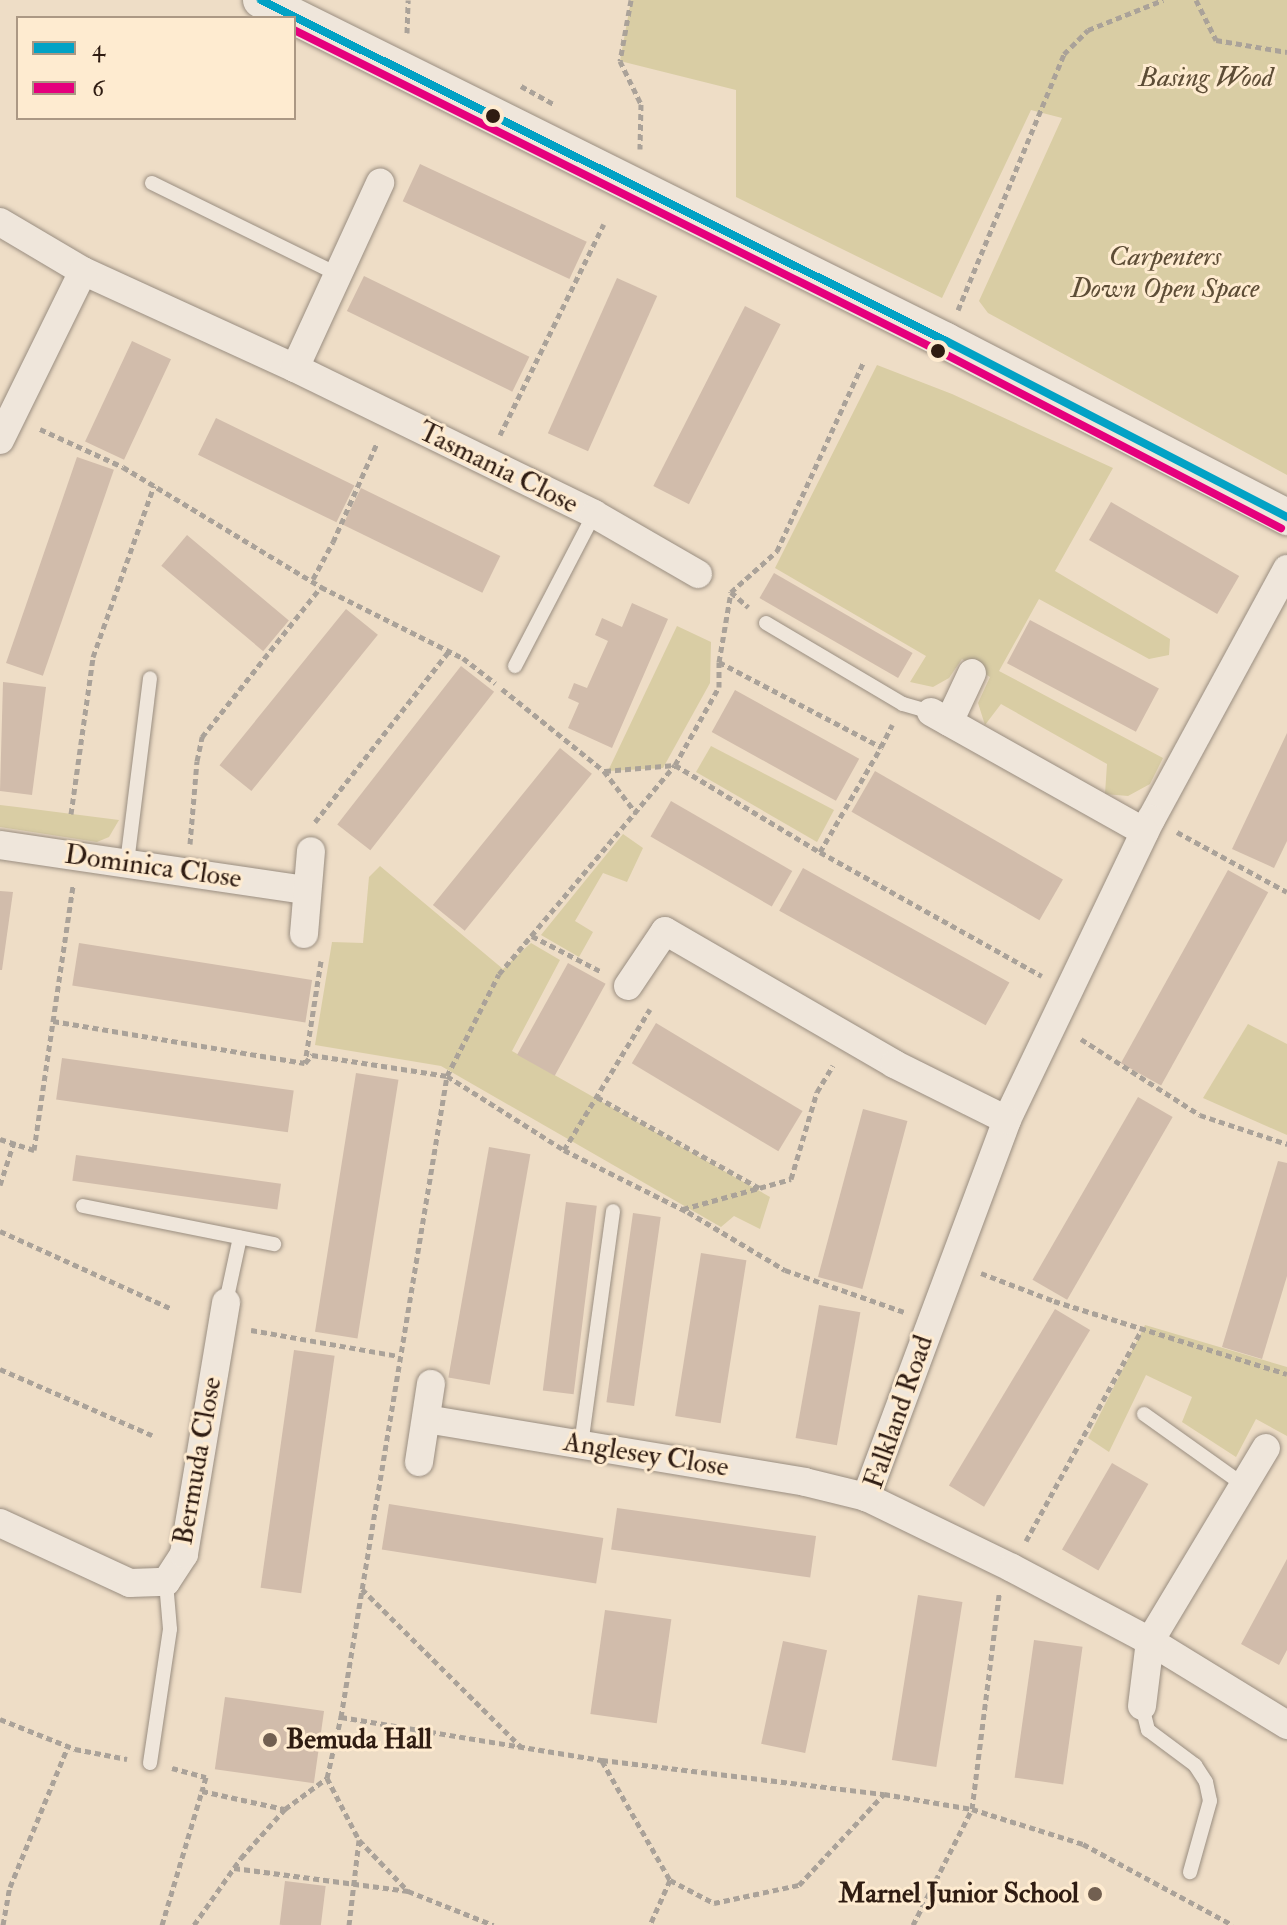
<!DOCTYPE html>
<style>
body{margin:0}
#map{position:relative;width:1287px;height:1925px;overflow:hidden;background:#eeddc6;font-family:"IM FELL Double Pica",serif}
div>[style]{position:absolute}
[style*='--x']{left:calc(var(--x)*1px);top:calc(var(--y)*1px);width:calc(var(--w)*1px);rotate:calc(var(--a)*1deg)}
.green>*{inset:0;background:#d9cda4}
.building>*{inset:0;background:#d1bcab;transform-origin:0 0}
.path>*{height:5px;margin-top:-2.5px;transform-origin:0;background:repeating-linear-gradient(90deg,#aaa299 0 6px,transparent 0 10px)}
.roads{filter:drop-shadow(0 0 2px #9a8e81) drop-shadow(0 0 2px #9a8e81)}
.service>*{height:14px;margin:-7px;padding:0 7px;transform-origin:7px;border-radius:7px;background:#efe6db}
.minor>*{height:28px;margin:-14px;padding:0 14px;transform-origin:14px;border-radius:14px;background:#efe6db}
.tertiary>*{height:36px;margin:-18px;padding:0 18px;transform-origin:18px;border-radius:18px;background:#efe6db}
.bus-1>*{height:8px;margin:-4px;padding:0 4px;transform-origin:4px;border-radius:4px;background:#02a2c5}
.bus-2>*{height:8px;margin:-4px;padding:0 4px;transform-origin:4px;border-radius:4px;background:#e5007d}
.dots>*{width:22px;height:22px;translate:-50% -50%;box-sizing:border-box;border:4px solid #feebd0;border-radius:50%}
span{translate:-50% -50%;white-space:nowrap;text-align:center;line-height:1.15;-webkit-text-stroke:6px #feebd0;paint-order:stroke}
.park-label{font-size:28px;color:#5d4d36;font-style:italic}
.street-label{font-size:28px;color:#2f1c12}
.poi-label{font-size:28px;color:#2f1c12;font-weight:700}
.left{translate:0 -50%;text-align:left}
.right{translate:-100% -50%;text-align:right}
.legend{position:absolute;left:16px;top:16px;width:280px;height:104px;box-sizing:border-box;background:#feebd0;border:2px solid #ab9884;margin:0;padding:10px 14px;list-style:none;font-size:24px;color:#2f1c12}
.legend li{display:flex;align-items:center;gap:16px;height:40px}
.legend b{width:40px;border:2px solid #ab9884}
</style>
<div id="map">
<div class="green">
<div style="clip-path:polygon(631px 0,1287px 0,1287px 475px,988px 313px,979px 301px,1062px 118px,1031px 110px,942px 298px,736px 197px,736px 90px,620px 61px)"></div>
<div style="clip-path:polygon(877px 365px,952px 394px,1113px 468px,1055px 571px,1170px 639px,1169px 655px,1149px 659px,1039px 599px,999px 671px,1163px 758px,1150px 784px,1128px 796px,1105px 794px,1107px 764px,1001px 704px,985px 725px,978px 703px,990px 677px,962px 659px,949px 678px,933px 687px,910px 682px,926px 656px,775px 568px)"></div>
<div style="clip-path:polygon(677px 626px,711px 642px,710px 683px,663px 768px,608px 771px)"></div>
<div style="clip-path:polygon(711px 746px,834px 810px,817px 842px,696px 772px)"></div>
<div style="clip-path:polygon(0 805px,17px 807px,119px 820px,109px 837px,97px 842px,0 827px)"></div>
<div style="clip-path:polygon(623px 834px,643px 848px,627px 882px,603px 873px,575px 921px,593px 932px,579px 957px,541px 935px)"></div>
<div style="clip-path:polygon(380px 866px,503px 969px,531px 943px,560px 960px,512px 1051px,770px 1197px,760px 1229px,734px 1216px,721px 1227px,441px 1066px,315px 1045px,332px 942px,363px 943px,369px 877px)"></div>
<div style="clip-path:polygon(1248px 1024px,1287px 1044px,1287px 1135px,1203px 1098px)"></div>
<div style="clip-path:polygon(1145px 1325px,1287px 1367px,1287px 1436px,1256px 1419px,1236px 1457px,1182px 1422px,1192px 1397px,1146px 1375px,1109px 1452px,1088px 1438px)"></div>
</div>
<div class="building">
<div style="left:420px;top:164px;width:184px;height:41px;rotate:25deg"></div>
<div style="left:364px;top:276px;width:184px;height:39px;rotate:26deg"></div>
<div style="left:617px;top:278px;width:44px;height:170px;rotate:24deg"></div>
<div style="left:745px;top:306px;width:40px;height:202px;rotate:27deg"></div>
<div style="left:132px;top:341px;width:43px;height:111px;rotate:25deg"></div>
<div style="left:216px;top:418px;width:154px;height:41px;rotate:26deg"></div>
<div style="left:77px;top:457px;width:39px;height:218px;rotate:19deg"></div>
<div style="left:361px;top:488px;width:155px;height:41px;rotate:26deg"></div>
<div style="left:1111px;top:502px;width:148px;height:44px;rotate:30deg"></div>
<div style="left:187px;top:535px;width:133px;height:40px;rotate:40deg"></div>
<div style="left:774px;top:573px;width:160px;height:29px;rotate:30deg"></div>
<div style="clip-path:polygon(632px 603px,668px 619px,612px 748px,568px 728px,579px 703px,568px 698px,574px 683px,587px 688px,608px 641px,595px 635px,602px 618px,622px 627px)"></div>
<div style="left:346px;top:609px;width:41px;height:201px;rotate:39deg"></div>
<div style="left:1030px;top:620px;width:146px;height:49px;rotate:28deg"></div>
<div style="left:461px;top:666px;width:42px;height:201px;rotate:38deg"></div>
<div style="clip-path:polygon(3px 682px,46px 687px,32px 795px,0 791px)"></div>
<div style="left:735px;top:690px;width:142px;height:48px;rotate:29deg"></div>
<div style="clip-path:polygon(1287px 733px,1287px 841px,1274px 868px,1232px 849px)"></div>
<div style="left:560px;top:748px;width:41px;height:202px;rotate:39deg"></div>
<div style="left:875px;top:771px;width:217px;height:47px;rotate:30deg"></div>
<div style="left:671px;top:801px;width:140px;height:41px;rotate:30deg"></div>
<div style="left:803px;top:868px;width:236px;height:49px;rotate:29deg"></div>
<div style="left:1228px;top:870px;width:46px;height:221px;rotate:29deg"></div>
<div style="clip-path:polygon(0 891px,13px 892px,2px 970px,0 970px)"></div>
<div style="left:79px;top:943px;width:236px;height:43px;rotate:9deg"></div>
<div style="left:568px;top:963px;width:43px;height:105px;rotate:29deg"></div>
<div style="left:656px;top:1023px;width:171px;height:47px;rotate:31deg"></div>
<div style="left:62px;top:1058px;width:234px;height:42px;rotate:8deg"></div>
<div style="left:356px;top:1073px;width:43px;height:262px;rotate:9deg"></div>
<div style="left:1138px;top:1097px;width:40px;height:211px;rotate:30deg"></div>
<div style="left:863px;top:1109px;width:46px;height:174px;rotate:15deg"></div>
<div style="left:489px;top:1147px;width:42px;height:234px;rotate:10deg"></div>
<div style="left:76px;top:1155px;width:207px;height:26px;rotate:8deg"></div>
<div style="clip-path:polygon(1278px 1161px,1287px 1163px,1287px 1276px,1262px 1359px,1222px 1347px)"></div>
<div style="left:566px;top:1202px;width:31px;height:190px;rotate:7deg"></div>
<div style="left:633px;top:1213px;width:28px;height:191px;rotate:8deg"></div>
<div style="left:701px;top:1253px;width:46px;height:165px;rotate:9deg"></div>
<div style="left:819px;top:1305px;width:42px;height:135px;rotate:10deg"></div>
<div style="left:1055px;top:1309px;width:41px;height:206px;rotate:31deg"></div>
<div style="left:294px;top:1350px;width:41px;height:240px;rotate:8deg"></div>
<div style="left:1112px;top:1463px;width:42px;height:100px;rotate:30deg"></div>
<div style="left:389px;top:1504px;width:217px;height:46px;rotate:9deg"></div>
<div style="left:617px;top:1508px;width:201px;height:42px;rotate:8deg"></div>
<div style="clip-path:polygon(1287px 1559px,1287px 1650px,1279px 1665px,1241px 1644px)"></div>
<div style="left:918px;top:1595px;width:45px;height:167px;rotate:9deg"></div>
<div style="left:605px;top:1610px;width:67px;height:105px;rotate:8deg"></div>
<div style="left:1034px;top:1640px;width:49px;height:139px;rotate:8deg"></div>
<div style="left:783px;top:1641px;width:45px;height:105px;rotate:12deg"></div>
<div style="left:225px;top:1697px;width:100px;height:73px;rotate:8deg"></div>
<div style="left:285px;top:1881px;width:41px;height:44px;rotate:7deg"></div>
</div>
<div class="path">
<div style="--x:631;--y:0;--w:62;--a:100.2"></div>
<div style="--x:620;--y:61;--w:48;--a:64"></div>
<div style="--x:641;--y:104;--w:45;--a:91.3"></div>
<div style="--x:1196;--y:0;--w:45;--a:63.4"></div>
<div style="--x:1216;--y:40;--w:72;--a:9.6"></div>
<div style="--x:407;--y:33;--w:33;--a:-88"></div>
<div style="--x:521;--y:86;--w:38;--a:29"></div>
<div style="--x:958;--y:310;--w:277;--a:-67.5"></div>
<div style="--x:1064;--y:54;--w:34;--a:-45"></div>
<div style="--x:1088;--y:30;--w:81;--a:-21.8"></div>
<div style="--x:40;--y:429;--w:91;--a:24.6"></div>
<div style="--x:123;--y:467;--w:232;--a:31.2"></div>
<div style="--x:321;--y:587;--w:159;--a:26.6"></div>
<div style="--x:463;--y:658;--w:41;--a:38"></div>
<div style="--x:500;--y:435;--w:235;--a:-63.8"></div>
<div style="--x:313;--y:579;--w:42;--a:-61.6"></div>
<div style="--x:333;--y:542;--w:108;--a:-66"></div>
<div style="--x:731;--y:592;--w:23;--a:41"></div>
<div style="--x:719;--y:662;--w:183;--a:27.7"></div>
<div style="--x:881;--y:747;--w:25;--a:-63"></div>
<div style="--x:502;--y:689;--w:131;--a:38.8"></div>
<div style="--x:604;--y:771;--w:53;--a:52.7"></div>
<div style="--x:605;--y:771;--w:70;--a:-4.9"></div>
<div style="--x:675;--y:765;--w:169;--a:31"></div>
<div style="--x:820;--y:852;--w:254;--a:29.2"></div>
<div style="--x:71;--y:814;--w:159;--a:-82"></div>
<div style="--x:93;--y:657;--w:182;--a:-70.4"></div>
<div style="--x:315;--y:822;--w:219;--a:-51.9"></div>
<div style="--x:1177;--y:832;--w:125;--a:28.6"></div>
<div style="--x:190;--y:844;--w:83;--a:-85.2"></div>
<div style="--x:197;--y:761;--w:25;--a:-78"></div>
<div style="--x:202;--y:737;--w:191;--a:-51.6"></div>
<div style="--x:820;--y:852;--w:121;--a:-59.8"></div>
<div style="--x:532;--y:936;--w:79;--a:27.2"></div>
<div style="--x:321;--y:961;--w:103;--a:98.9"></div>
<div style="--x:305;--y:1063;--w:11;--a:-49"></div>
<div style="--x:312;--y:1055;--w:137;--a:8.8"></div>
<div style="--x:447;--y:1076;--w:138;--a:32.3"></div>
<div style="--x:564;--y:1150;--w:139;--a:26.6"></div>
<div style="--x:688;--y:1212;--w:113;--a:30.9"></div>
<div style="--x:785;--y:1270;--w:126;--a:19.4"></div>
<div style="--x:53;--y:1021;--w:255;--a:9.5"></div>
<div style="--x:1081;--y:1039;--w:141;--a:32.6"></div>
<div style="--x:1200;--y:1115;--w:92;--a:18.4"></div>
<div style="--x:597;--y:1097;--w:186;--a:29.3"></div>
<div style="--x:0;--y:1139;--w:36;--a:18"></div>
<div style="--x:34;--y:1150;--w:267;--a:-81.6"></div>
<div style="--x:564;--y:1150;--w:165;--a:-58.6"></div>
<div style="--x:0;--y:1185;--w:45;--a:-72"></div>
<div style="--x:683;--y:1209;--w:112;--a:-15.5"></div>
<div style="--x:791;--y:1179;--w:91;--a:-73.4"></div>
<div style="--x:817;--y:1092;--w:31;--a:-59"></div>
<div style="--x:0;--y:1231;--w:189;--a:24.4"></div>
<div style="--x:981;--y:1273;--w:78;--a:21"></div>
<div style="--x:1054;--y:1301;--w:244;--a:17.4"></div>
<div style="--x:251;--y:1330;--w:149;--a:10"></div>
<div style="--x:0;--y:1369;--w:166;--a:23.5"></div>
<div style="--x:1026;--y:1541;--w:242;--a:-61.3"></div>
<div style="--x:362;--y:1589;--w:223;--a:44.8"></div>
<div style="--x:341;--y:1717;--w:265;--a:9.4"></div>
<div style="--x:602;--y:1760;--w:284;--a:6.9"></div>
<div style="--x:884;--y:1794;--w:89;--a:9.7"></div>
<div style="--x:972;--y:1809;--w:116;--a:17.5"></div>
<div style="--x:1083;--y:1844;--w:170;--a:28.4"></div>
<div style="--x:0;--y:1719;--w:81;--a:21.8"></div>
<div style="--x:75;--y:1749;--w:53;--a:10.9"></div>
<div style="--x:602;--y:1761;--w:137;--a:60.3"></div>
<div style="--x:670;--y:1880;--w:49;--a:114"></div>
<div style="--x:172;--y:1768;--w:35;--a:15"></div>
<div style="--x:206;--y:1777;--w:15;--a:106"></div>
<div style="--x:202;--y:1791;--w:84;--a:12.4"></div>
<div style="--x:327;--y:1778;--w:70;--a:62.7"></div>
<div style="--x:359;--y:1840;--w:86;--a:96.7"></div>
<div style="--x:359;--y:1840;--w:71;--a:46.1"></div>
<div style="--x:234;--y:1868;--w:176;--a:7.5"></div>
<div style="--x:408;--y:1891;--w:92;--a:21.8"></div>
<div style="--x:670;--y:1880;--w:50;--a:27.6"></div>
<div style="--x:714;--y:1903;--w:87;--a:-12"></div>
<div style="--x:799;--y:1885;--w:125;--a:-47"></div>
<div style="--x:3;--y:1925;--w:39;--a:-80"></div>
<div style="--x:10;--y:1887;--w:152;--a:-67.6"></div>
<div style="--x:162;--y:1925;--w:140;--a:-73.4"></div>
<div style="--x:194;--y:1925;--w:82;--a:-55"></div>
<div style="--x:241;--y:1858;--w:66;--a:-48.1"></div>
<div style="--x:285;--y:1809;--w:52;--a:-36.4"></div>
<div style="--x:327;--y:1778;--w:63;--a:-77.1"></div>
<div style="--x:341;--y:1717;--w:650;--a:-80.61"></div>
<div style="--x:447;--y:1076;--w:114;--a:-63"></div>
<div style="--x:499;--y:974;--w:273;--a:-49.9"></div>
<div style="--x:675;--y:765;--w:90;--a:-60.6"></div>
<div style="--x:719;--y:687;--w:25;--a:-90"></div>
<div style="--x:719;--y:662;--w:71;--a:-80.3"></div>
<div style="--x:731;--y:592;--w:62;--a:-41.7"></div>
<div style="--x:777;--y:551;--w:209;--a:-65.4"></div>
<div style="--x:913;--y:1925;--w:130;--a:-63"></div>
<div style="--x:972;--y:1809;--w:217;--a:-82.8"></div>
</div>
<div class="roads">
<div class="service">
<div style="--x:152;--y:183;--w:208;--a:26.2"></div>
<div style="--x:766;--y:623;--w:159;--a:30.6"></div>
<div style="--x:903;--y:704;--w:29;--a:16"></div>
<div style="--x:515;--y:666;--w:171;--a:-62.5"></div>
<div style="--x:127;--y:863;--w:186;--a:-82.9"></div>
<div style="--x:83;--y:1206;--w:195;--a:11.3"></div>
<div style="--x:226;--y:1302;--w:66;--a:-77.8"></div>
<div style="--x:1144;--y:1414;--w:124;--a:35.5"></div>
<div style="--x:581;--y:1445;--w:236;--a:-82.2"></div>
<div style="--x:1142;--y:1706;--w:25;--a:76"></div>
<div style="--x:1148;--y:1730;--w:59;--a:36.7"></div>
<div style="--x:1195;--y:1765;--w:20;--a:57"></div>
<div style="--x:1206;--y:1782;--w:19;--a:78"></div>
<div style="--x:1210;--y:1801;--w:74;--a:105.7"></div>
<div style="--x:150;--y:1763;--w:135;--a:-81.5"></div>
<div style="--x:170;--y:1629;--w:47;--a:-94.9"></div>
</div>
<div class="minor">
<div style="--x:0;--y:222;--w:96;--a:30.6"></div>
<div style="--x:83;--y:271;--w:233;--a:24.6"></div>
<div style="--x:295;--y:368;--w:333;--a:26"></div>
<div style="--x:594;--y:514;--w:120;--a:30"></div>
<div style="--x:295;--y:368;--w:204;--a:-65.3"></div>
<div style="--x:0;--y:440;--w:188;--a:-63.8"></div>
<div style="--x:1287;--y:569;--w:285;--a:118.5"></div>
<div style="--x:1151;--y:819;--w:334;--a:115.6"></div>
<div style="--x:1007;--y:1120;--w:403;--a:110.5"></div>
<div style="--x:866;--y:1497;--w:162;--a:25.9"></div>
<div style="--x:1012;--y:1568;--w:156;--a:27.9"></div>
<div style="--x:1150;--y:1641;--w:161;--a:31.5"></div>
<div style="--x:931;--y:712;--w:245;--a:29.3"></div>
<div style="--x:949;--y:722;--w:54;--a:-64.9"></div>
<div style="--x:0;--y:845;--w:309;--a:8.4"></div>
<div style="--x:304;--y:934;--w:83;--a:-85.2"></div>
<div style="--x:628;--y:986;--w:66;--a:-56.1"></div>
<div style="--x:665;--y:931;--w:265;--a:30.1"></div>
<div style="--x:894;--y:1064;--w:126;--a:26.4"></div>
<div style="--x:426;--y:1419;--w:384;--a:9.4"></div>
<div style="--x:805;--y:1482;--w:63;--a:13.8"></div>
<div style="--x:419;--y:1462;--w:79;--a:-81.3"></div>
<div style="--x:0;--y:1523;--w:143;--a:24.8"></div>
<div style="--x:130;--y:1583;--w:36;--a:-2"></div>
<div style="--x:166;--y:1582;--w:33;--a:-57"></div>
<div style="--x:184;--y:1554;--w:255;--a:-80.5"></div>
<div style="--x:1142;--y:1706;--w:65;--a:-83"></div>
<div style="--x:1150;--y:1641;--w:225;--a:-59"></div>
</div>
<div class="tertiary">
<div style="--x:261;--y:0;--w:765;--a:26.46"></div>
<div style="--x:946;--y:341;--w:384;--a:27.3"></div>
</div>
</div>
<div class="bus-1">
<div style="--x:261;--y:0;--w:765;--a:26.46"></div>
<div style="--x:946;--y:341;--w:384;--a:27.3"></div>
</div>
<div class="bus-2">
<div style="--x:294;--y:30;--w:723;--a:26.46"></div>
<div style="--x:941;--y:352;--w:383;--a:27.4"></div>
</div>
<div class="dots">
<div style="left:493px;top:116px;background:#2f1c12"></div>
<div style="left:938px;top:351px;background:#2f1c12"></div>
<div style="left:270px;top:1740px;background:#726051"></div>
<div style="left:1095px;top:1894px;background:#726051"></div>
</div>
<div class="park-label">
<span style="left:1206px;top:78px">Basing Wood</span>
<span style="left:1165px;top:273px">Carpenters<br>Down Open Space</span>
</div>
<div class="street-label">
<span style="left:498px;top:468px;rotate:26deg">Tasmania Close</span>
<span style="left:153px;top:867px;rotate:8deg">Dominica Close</span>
<span style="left:899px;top:1412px;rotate:-71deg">Falkland Road</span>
<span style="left:646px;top:1455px;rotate:9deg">Anglesey Close</span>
<span style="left:198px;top:1461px;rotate:-80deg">Bermuda Close</span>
</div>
<div class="poi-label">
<span class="left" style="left:286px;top:1740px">Bemuda Hall</span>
<span class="right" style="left:1079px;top:1894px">Marnel Junior School</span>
</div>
<ul class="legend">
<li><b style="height:10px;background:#02a2c5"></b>4</li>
<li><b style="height:10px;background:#e5007d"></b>6</li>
</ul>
</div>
